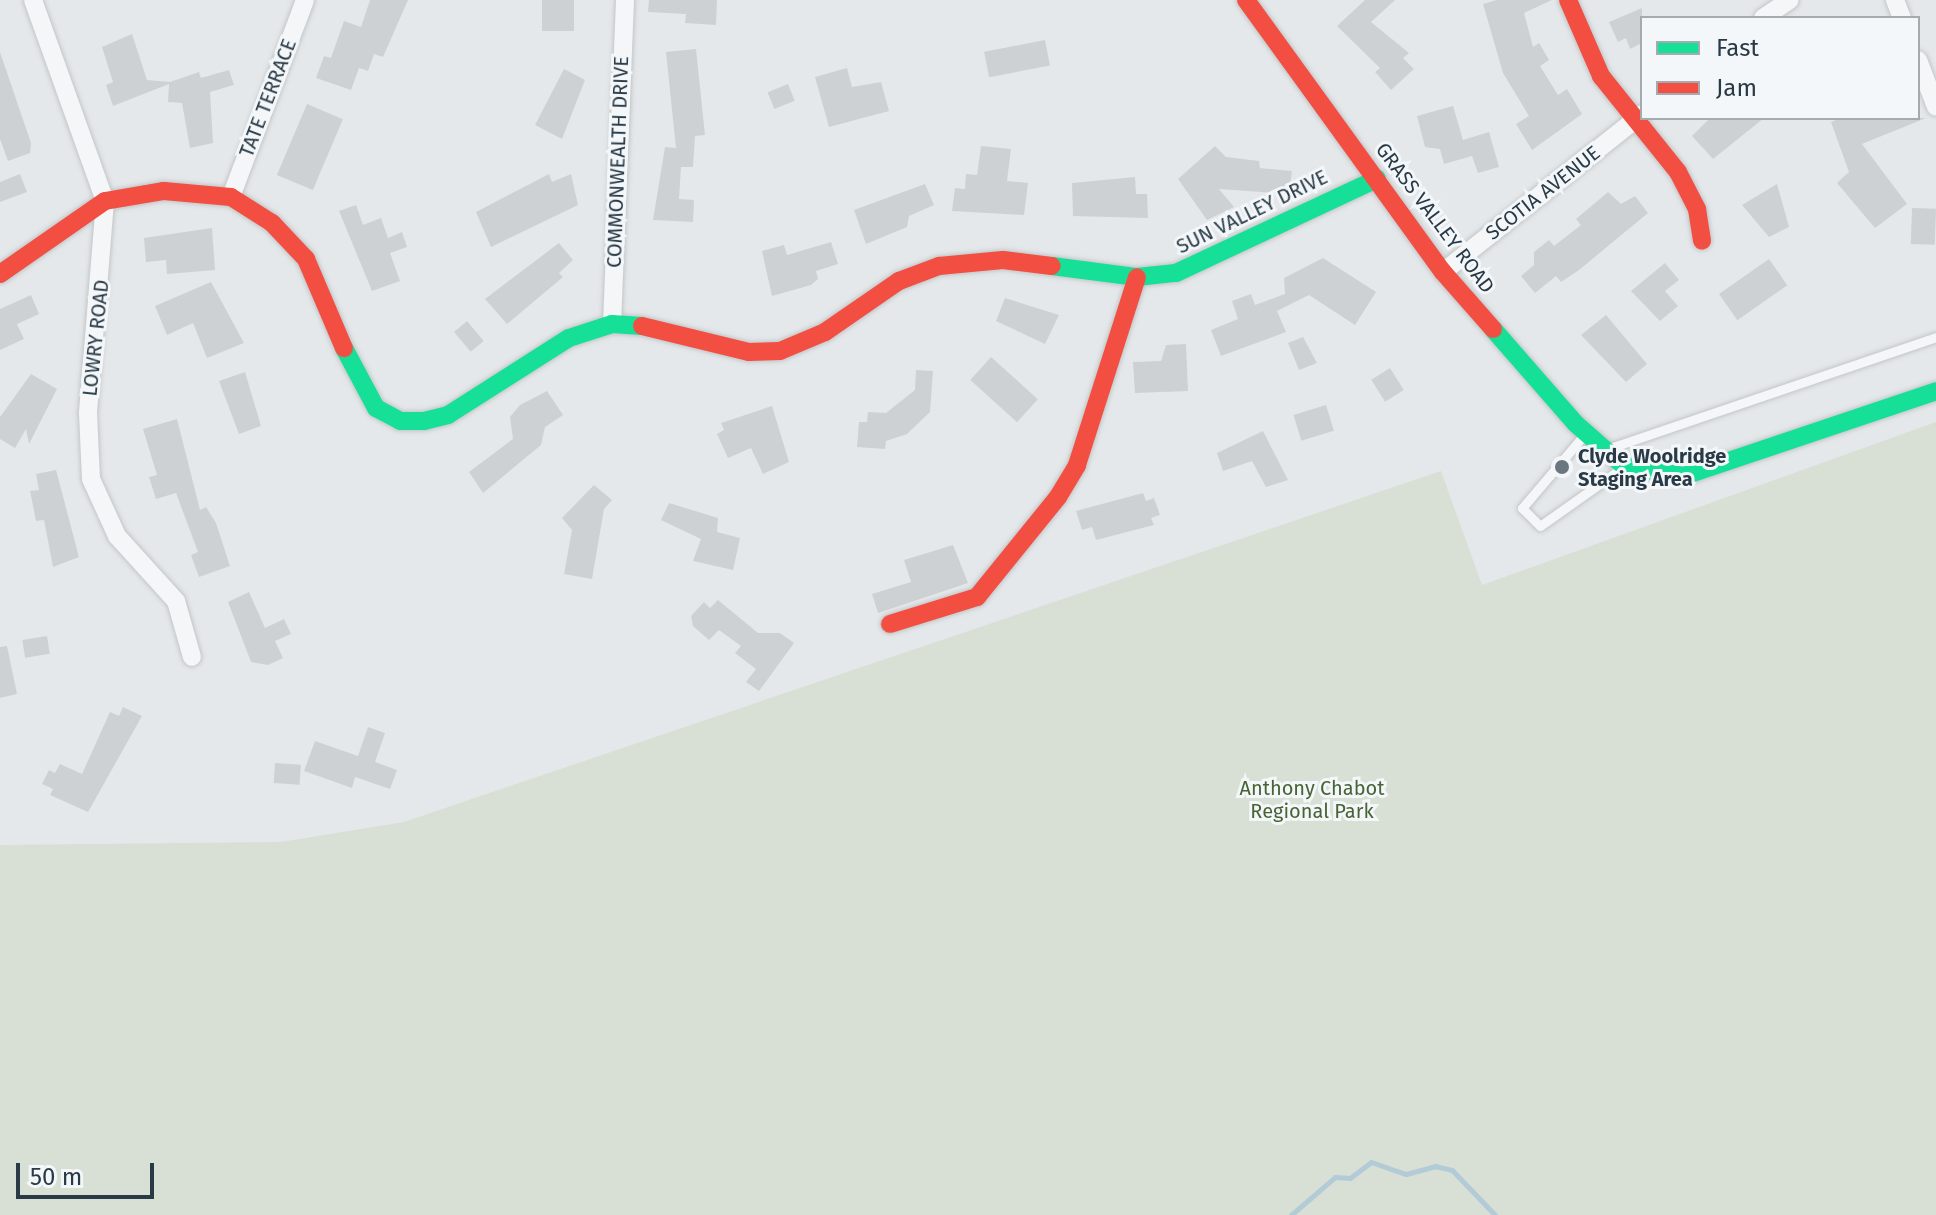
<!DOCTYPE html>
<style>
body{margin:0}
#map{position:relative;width:1936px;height:1215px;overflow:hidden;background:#e5e8ea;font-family:"Fira Sans",sans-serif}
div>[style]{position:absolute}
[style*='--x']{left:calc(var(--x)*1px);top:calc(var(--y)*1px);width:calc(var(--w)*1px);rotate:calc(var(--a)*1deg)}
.green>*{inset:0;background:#d8dfd5}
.stream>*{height:5px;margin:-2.5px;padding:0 2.5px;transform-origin:2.5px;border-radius:2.5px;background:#b2cbd7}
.building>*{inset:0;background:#ced1d3;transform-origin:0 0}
.roads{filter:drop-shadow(0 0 2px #c3c6c8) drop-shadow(0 0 2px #c3c6c8)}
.lane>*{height:9px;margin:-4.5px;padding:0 4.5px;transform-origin:4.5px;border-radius:4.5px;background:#f5f6f7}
.street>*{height:18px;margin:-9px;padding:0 9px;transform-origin:9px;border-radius:9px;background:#f5f6f7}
.fast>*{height:18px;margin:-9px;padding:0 9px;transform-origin:9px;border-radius:9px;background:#16e098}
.jam>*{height:18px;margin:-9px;padding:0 9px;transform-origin:9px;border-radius:9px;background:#f24e42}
.dots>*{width:22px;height:22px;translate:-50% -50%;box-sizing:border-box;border:4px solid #f4f7f9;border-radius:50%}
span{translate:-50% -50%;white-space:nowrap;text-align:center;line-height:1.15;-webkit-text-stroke:6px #f4f7f9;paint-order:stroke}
.street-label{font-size:20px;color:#293a46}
.poi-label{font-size:20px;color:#293a46;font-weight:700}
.left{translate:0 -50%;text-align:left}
.park-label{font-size:20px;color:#486335}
.legend{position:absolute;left:1640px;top:16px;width:280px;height:104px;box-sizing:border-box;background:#f4f7f9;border:2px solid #a3abb1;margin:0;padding:10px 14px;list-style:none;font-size:24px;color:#293a46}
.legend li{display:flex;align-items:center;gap:16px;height:40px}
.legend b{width:40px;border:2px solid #a3abb1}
.scale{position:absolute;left:16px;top:1163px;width:138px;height:36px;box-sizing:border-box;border:4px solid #293a46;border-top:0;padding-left:10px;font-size:24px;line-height:28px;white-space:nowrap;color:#293a46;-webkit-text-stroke:6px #f4f7f9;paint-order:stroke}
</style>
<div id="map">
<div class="green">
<div style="clip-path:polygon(1936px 422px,1936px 1215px,0 1215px,0 845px,281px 842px,404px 822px,1441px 471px,1482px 585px)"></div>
</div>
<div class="stream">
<div style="--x:1291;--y:1215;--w:58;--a:-40.8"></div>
<div style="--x:1335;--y:1177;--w:15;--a:4"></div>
<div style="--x:1350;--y:1178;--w:26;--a:-37"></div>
<div style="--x:1371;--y:1162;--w:37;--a:19"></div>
<div style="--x:1406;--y:1174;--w:30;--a:-15"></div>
<div style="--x:1435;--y:1166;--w:17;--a:13"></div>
<div style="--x:1452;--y:1170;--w:62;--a:46.3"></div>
</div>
<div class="building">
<div style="clip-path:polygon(370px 0,408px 0,383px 57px,374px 54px,368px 71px,359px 68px,351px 90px,316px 78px,324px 56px,331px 58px,344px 21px,361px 27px)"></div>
<div style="left:542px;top:0;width:32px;height:31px"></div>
<div style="clip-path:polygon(649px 0,717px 0,716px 25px,685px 23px,686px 14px,648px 12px)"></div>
<div style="clip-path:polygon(1365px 0,1395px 0,1371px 22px,1409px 53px,1403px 58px,1414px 69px,1391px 90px,1375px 72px,1380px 68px,1337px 26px)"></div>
<div style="clip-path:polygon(1497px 0,1552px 0,1524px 13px,1533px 47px,1539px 43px,1549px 60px,1540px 66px,1558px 95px,1567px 89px,1582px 114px,1532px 150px,1516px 124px,1529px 116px,1503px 73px,1483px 4px)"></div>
<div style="clip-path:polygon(1642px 8px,1642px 43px,1630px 49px,1626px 38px,1618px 42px,1609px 22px)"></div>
<div style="clip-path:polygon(132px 34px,147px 80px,170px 82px,199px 72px,201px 78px,229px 70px,234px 85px,210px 92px,213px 143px,190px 148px,182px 103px,168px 102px,169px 84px,113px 106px,106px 85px,113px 82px,102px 47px)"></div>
<div style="left:1045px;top:40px;width:26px;height:62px;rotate:79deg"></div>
<div style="clip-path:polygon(696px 49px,705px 135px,695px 136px,693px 167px,681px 167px,679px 199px,694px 200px,693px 222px,653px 220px,665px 147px,676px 148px,666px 52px)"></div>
<div style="clip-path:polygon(0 52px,31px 143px,30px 153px,8px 161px,0 139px)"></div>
<div style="clip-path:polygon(847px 68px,852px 87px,881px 82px,889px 111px,829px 127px,815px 77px)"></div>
<div style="clip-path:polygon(564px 69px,585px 80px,562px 139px,535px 125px)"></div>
<div style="left:788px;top:84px;width:18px;height:22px;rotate:68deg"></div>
<div style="left:307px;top:104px;width:39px;height:77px;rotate:23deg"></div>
<div style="clip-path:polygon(1453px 106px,1463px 140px,1489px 132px,1499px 167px,1478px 173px,1472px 156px,1444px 164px,1440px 149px,1425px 147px,1417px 116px)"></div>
<div style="clip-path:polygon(1710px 118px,1764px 118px,1713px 159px,1692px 136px)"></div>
<div style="clip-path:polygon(1841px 118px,1926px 118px,1862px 144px,1907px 204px,1875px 228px,1837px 183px,1849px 172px,1831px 122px)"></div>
<div style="clip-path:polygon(981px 146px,1011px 149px,1007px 181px,1028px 183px,1024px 215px,952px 211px,955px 188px,965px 189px,966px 174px,977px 175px)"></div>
<div style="clip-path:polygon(1215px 146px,1226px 157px,1259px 161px,1260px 168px,1292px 171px,1289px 194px,1219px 189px,1234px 207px,1207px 220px,1178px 179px)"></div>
<div style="clip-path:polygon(20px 174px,27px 192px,0 202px,0 182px)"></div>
<div style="clip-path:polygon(549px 174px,552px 182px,571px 174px,578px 205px,491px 247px,476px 212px)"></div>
<div style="clip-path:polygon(1135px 177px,1136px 194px,1147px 194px,1148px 218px,1073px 216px,1072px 183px)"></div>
<div style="clip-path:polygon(925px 184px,934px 205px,909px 216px,907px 227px,866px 244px,854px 210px)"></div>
<div style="clip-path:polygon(1777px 184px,1789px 227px,1769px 237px,1742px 205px)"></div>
<div style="clip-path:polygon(1608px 192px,1621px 204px,1635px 196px,1648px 213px,1579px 270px,1561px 282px,1556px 276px,1535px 293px,1521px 276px,1534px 265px,1534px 252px,1549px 240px,1554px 246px,1581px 225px,1576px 219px)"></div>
<div style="clip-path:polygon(356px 205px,363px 225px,381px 218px,388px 238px,402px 232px,407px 247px,390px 253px,400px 281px,372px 291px,339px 211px)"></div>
<div style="left:1912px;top:208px;width:24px;height:36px;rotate:2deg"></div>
<div style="clip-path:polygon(212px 228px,215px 270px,167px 274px,166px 260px,146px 262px,144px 238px)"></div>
<div style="clip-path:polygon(831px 242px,838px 264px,816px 271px,818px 279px,811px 285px,772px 296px,762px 251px,784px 245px,787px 255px)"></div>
<div style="clip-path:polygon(559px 243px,573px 260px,559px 273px,563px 277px,507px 324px,485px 299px)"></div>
<div style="clip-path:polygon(1323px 258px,1376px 292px,1355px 325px,1309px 295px,1277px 311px,1286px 332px,1221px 356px,1211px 330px,1238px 319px,1232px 301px,1251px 294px,1255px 305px,1285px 294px,1284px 278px)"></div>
<div style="left:1769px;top:259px;width:32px;height:61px;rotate:55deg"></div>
<div style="clip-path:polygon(1665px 263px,1679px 280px,1665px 291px,1678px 306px,1660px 321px,1631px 291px)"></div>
<div style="clip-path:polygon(211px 282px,244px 343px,207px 358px,193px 323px,167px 335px,155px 306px)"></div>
<div style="clip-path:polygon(31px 295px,39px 314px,17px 324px,24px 339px,0 350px,0 309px)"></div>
<div style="clip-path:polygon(1005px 298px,1059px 315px,1045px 344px,996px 321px)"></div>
<div style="clip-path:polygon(1606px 315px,1647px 364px,1626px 382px,1581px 335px)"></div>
<div style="left:467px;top:321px;width:26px;height:17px;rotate:50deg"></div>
<div style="clip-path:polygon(1303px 337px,1317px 363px,1299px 370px,1288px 343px)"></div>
<div style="clip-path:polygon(1186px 344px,1188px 391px,1135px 393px,1133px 362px,1161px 361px,1166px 345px)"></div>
<div style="left:991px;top:357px;width:63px;height:31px;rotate:42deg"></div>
<div style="left:1390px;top:368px;width:26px;height:22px;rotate:58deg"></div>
<div style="clip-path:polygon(916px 370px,933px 371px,930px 412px,907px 434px,886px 441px,885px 449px,857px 447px,859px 422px,867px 422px,868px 412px,886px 413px,915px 390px)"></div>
<div style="clip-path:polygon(245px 372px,261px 426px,239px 434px,219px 381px)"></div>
<div style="clip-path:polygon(31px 374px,57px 389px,29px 444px,26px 429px,15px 448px,0 439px,0 417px)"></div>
<div style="clip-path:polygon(547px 391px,563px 415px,545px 427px,541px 445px,483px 493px,469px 472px,513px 439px,510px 417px,520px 405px)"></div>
<div style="left:1326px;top:405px;width:27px;height:34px;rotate:73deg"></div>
<div style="clip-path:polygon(772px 406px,789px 462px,763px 474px,751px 448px,728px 458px,717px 434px,724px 430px,721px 423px)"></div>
<div style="clip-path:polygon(177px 419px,200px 510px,206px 507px,216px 523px,230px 566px,199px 577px,191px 555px,198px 552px,176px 493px,156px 499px,149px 477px,157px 475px,143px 429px)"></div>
<div style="clip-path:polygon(1263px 431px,1288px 480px,1266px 487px,1252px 461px,1223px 471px,1217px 453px)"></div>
<div style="clip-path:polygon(56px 470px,79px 557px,53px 567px,44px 520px,36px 521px,30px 491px,39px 490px,36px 474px)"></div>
<div style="clip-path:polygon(594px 485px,612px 500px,604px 509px,592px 579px,564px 574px,572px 530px,562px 518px)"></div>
<div style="clip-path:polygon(1143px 493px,1146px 501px,1154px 498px,1160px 515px,1151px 518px,1154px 525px,1096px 540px,1092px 527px,1082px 530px,1076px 511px)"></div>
<div style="clip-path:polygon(669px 503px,718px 518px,717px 532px,740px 538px,733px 570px,693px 561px,701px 539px,661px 520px)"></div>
<div style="clip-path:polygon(953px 545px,968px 583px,878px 613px,872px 594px,911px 582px,904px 560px)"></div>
<div style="clip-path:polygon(249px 592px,265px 628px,284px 619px,291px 634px,275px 641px,283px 658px,268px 665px,251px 662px,228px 602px)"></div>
<div style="clip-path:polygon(718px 600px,758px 633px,780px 633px,794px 643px,759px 691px,746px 682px,756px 669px,735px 653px,741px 646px,719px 630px,709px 640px,693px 626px,691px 616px,704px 602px,710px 608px)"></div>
<div style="left:47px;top:636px;width:18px;height:25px;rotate:81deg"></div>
<div style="clip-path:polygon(7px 646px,17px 694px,0 698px,0 647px)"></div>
<div style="clip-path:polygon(123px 707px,142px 716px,88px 812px,50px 795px,53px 789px,42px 784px,49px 770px,55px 773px,60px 764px,82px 774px,110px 712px,119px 716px)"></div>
<div style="clip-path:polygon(368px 727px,385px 733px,375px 762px,397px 770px,390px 789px,355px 777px,352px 788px,304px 771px,315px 741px,358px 756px)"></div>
<div style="left:275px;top:763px;width:26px;height:20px;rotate:4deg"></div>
</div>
<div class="roads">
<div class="lane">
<div style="--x:1584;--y:435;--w:96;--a:130.3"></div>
<div style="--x:1522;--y:508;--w:25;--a:45"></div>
<div style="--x:1540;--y:526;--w:100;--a:-35.3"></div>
<div style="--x:1610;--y:448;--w:344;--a:-18.8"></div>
</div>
<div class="street">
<div style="--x:33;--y:0;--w:214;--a:70.3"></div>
<div style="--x:105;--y:201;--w:213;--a:94.6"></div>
<div style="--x:88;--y:413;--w:66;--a:87.4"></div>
<div style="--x:91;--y:479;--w:63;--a:65.5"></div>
<div style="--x:117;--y:536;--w:88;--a:47.8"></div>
<div style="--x:176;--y:601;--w:58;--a:74.1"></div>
<div style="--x:1895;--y:0;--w:19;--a:69"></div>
<div style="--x:1763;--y:18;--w:32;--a:-34"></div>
<div style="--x:1918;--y:60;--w:50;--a:69"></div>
<div style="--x:231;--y:197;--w:210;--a:-69.4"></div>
<div style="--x:1443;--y:272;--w:254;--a:-38.4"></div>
<div style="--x:612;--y:324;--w:324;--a:-87.7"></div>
</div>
<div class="fast">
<div style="--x:1052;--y:266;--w:86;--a:7.4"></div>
<div style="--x:1137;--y:277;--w:39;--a:-6"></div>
<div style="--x:1176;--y:273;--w:222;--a:-25.1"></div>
<div style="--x:1493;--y:329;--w:126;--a:48.9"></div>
<div style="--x:1576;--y:424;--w:64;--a:41.2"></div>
<div style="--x:1624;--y:466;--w:61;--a:9.5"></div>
<div style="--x:1684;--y:476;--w:266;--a:-18.6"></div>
<div style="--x:344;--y:348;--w:68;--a:61.9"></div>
<div style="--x:376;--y:408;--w:27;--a:28"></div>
<div style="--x:400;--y:421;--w:24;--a:0"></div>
<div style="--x:424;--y:421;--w:25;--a:-14"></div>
<div style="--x:448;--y:415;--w:143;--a:-32.5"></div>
<div style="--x:569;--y:338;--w:45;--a:-18"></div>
<div style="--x:612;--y:324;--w:30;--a:4"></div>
</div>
<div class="jam">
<div style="--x:1246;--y:0;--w:336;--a:54.1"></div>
<div style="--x:1443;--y:272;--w:76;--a:48.7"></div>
<div style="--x:1568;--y:0;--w:83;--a:66.5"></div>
<div style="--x:1601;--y:76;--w:123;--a:51.3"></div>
<div style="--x:1678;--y:172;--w:42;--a:62.8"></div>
<div style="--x:1697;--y:209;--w:32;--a:81"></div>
<div style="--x:0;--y:274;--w:128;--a:-34.8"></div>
<div style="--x:105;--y:201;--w:60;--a:-9.6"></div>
<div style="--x:164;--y:191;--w:67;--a:5.1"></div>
<div style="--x:231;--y:197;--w:49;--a:32.4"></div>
<div style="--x:272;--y:223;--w:50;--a:46.6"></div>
<div style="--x:306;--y:259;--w:97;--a:66.9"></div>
<div style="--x:642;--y:326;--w:110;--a:13.7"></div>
<div style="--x:749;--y:352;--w:31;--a:-2"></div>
<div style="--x:780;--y:351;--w:49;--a:-22.9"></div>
<div style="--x:825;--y:332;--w:90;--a:-34.6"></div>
<div style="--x:899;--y:281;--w:43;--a:-20.6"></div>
<div style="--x:939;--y:266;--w:64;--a:-5.4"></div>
<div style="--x:1003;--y:260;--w:49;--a:7"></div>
<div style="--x:890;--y:624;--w:91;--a:-17.2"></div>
<div style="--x:977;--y:597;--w:129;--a:-51"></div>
<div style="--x:1058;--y:497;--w:37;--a:-59"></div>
<div style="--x:1077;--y:465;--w:197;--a:-72.3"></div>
</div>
</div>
<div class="dots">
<div style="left:1562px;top:467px;background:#6b777f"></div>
</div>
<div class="street-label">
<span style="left:268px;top:98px;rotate:-69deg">TATE TERRACE</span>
<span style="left:618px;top:162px;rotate:-88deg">COMMONWEALTH DRIVE</span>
<span style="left:1543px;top:193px;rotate:-38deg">SCOTIA AVENUE</span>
<span style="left:1252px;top:212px;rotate:-26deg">SUN VALLEY DRIVE</span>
<span style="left:1435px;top:218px;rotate:53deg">GRASS VALLEY ROAD</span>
<span style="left:96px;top:338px;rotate:-84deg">LOWRY ROAD</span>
</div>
<div class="poi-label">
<span class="left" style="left:1578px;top:468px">Clyde Woolridge<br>Staging Area</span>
</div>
<div class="park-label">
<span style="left:1312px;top:800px">Anthony Chabot<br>Regional Park</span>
</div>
<ul class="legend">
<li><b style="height:10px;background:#16e098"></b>Fast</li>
<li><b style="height:10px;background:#f24e42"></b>Jam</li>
</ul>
<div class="scale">50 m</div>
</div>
